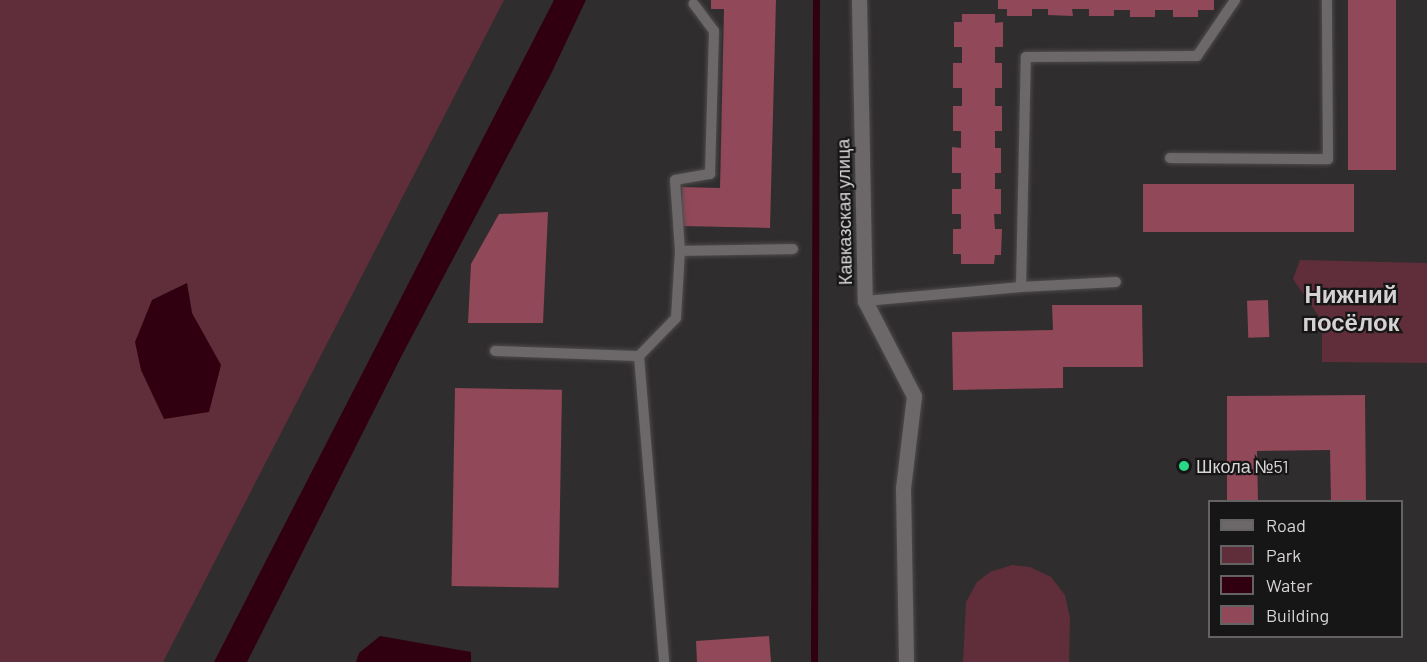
<!DOCTYPE html>
<meta charset="utf-8">
<style>
body{margin:0}
#map{position:relative;width:1427px;height:662px;overflow:hidden;background:#302d2e;font-family:Barlow,sans-serif}
div>[style]{position:absolute}
[style*='--x']{left:calc(var(--x)*1px);top:calc(var(--y)*1px);width:calc(var(--w)*1px);rotate:calc(var(--a)*1deg)}
.green>*{inset:0;background:#5f2e3a}
.water>*{inset:0;background:#310010}
.stream>*{height:7px;margin:-3.5px;padding:0 3.5px;transform-origin:3.5px;border-radius:3.5px;background:#310010}
.building>*{inset:0;background:#914859;transform-origin:0 0}
.roads{filter:drop-shadow(0 0 2px #4d4b4b) drop-shadow(0 0 2px #4d4b4b)}
.service>*{height:10px;margin:-5px;padding:0 5px;transform-origin:5px;border-radius:5px;background:#6c6869}
.minor>*{height:15px;margin:-7.5px;padding:0 7.5px;transform-origin:7.5px;border-radius:7.5px;background:#6c6869}
.dots>*{width:16px;height:16px;translate:-50% -50%;box-sizing:border-box;border:3px solid #171616;border-radius:50%}
span{translate:-50% -50%;white-space:nowrap;text-align:center;line-height:1.15;-webkit-text-stroke:4.5px #171616;paint-order:stroke}
.street-label{font-size:18px;color:#d7d4d5}
.poi-label{font-size:18px;color:#d7d4d5}
.left{translate:0 -50%;text-align:left}
.district-label{font-size:24px;color:#d6d2d3;font-weight:700}
.legend{position:absolute;left:1208px;top:500px;width:195px;height:138px;box-sizing:border-box;background:#171616;border:2px solid #646262;margin:0;padding:8px 10px;list-style:none;font-size:18px;color:#d7d4d5}
.legend li{display:flex;align-items:center;gap:12px;height:30px}
.legend b{width:30px;border:2px solid #646262}
</style>
<div id="map">
<div class="green">
<div style="clip-path:polygon(evenodd,0 0,504px 0,163px 662px,0 662px,0 0,187px 283px,192px 313px,152px 300px,187px 283px)"></div>
<div style="clip-path:polygon(1300px 260px,1427px 263px,1427px 363px,1322px 362px,1322px 321px,1293px 279px)"></div>
<div style="clip-path:polygon(1012px 565px,1030px 567px,1051px 577px,1065px 595px,1070px 618px,1069px 662px,963px 662px,966px 602px,977px 582px,990px 572px)"></div>
</div>
<div class="water">
<div style="clip-path:polygon(554px 0,586px 0,551px 74px,401px 357px,247px 662px,214px 662px)"></div>
<div style="clip-path:polygon(187px 283px,192px 313px,221px 365px,209px 412px,164px 419px,141px 370px,135px 342px,152px 300px)"></div>
<div style="clip-path:polygon(380px 636px,471px 652px,471px 662px,356px 662px,359px 653px)"></div>
</div>
<div class="stream">
<div style="--x:814;--y:662;--w:662;--a:-89.83"></div>
</div>
<div class="building">
<div style="clip-path:polygon(711px 0,776px 0,770px 228px,682px 226px,682px 187px,720px 188px,724px 9px,711px 9px)"></div>
<div style="clip-path:polygon(998px 0,1214px 0,1214px 10px,1198px 10px,1198px 17px,1173px 17px,1173px 10px,1155px 10px,1155px 17px,1130px 17px,1130px 10px,1114px 10px,1114px 16px,1089px 16px,1089px 9px,1072px 9px,1073px 16px,1048px 15px,1048px 9px,1032px 9px,1032px 16px,1007px 16px,1007px 9px,998px 9px)"></div>
<div style="left:1348px;top:0;width:48px;height:170px"></div>
<div style="clip-path:polygon(962px 14px,995px 14px,995px 23px,1003px 22px,1003px 47px,995px 47px,995px 63px,1002px 63px,1002px 88px,995px 88px,995px 106px,1002px 106px,1002px 131px,995px 131px,995px 148px,1001px 148px,1001px 173px,995px 173px,995px 189px,1001px 189px,1001px 214px,994px 214px,995px 229px,1002px 229px,1001px 255px,995px 255px,994px 264px,961px 264px,961px 254px,953px 254px,953px 229px,961px 229px,961px 214px,952px 214px,952px 189px,961px 189px,961px 173px,952px 173px,952px 147px,961px 148px,961px 131px,953px 131px,953px 106px,962px 106px,962px 88px,953px 88px,953px 63px,962px 63px,962px 47px,954px 47px,954px 22px,962px 22px)"></div>
<div style="left:1354px;top:184px;width:48px;height:211px;rotate:90deg"></div>
<div style="clip-path:polygon(548px 212px,543px 323px,468px 323px,471px 264px,499px 214px)"></div>
<div style="left:1268px;top:300px;width:37px;height:21px;rotate:88deg"></div>
<div style="clip-path:polygon(1052px 305px,1142px 305px,1143px 367px,1063px 367px,1063px 388px,953px 390px,952px 332px,1053px 330px)"></div>
<div style="left:455px;top:388px;width:107px;height:198px;rotate:1deg"></div>
<div style="clip-path:polygon(1365px 395px,1366px 502px,1331px 502px,1330px 450px,1257px 451px,1258px 502px,1227px 502px,1227px 396px)"></div>
<div style="clip-path:polygon(769px 636px,771px 662px,697px 662px,696px 641px)"></div>
</div>
<div class="roads">
<div class="service">
<div style="--x:1170;--y:158;--w:158;--a:0.4"></div>
<div style="--x:1328;--y:159;--w:159;--a:-90.4"></div>
<div style="--x:680;--y:251;--w:71;--a:-94"></div>
<div style="--x:675;--y:180;--w:36;--a:-10"></div>
<div style="--x:710;--y:174;--w:143;--a:-88.4"></div>
<div style="--x:714;--y:31;--w:34;--a:-127"></div>
<div style="--x:1021;--y:287;--w:95;--a:-3"></div>
<div style="--x:865;--y:301;--w:157;--a:-5.1"></div>
<div style="--x:1021;--y:287;--w:230;--a:-88.8"></div>
<div style="--x:1026;--y:57;--w:171;--a:-0.3"></div>
<div style="--x:1197;--y:56;--w:68;--a:-55.8"></div>
<div style="--x:495;--y:351;--w:144;--a:2"></div>
<div style="--x:639;--y:356;--w:307;--a:85.3"></div>
<div style="--x:639;--y:356;--w:53;--a:-45.8"></div>
<div style="--x:676;--y:318;--w:67;--a:-86.6"></div>
<div style="--x:680;--y:251;--w:113;--a:-1"></div>
</div>
<div class="minor">
<div style="--x:859;--y:0;--w:301;--a:88.9"></div>
<div style="--x:865;--y:301;--w:107;--a:62.7"></div>
<div style="--x:914;--y:396;--w:93;--a:96.8"></div>
<div style="--x:903;--y:488;--w:174;--a:89"></div>
</div>
</div>
<div class="dots">
<div style="left:1184px;top:466px;background:#28d885"></div>
</div>
<div class="street-label">
<span style="left:844px;top:212px;rotate:-91deg">Кавказская улица</span>
</div>
<div class="poi-label">
<span class="left" style="left:1196px;top:466px">Школа №51</span>
</div>
<div class="district-label">
<span style="left:1351px;top:308px">Нижний<br>посёлок</span>
</div>
<ul class="legend">
<li><b style="height:8px;background:#6c6869"></b>Road</li>
<li><b style="height:16px;background:#5f2e3a"></b>Park</li>
<li><b style="height:16px;background:#310010"></b>Water</li>
<li><b style="height:16px;background:#914859"></b>Building</li>
</ul>
</div>
